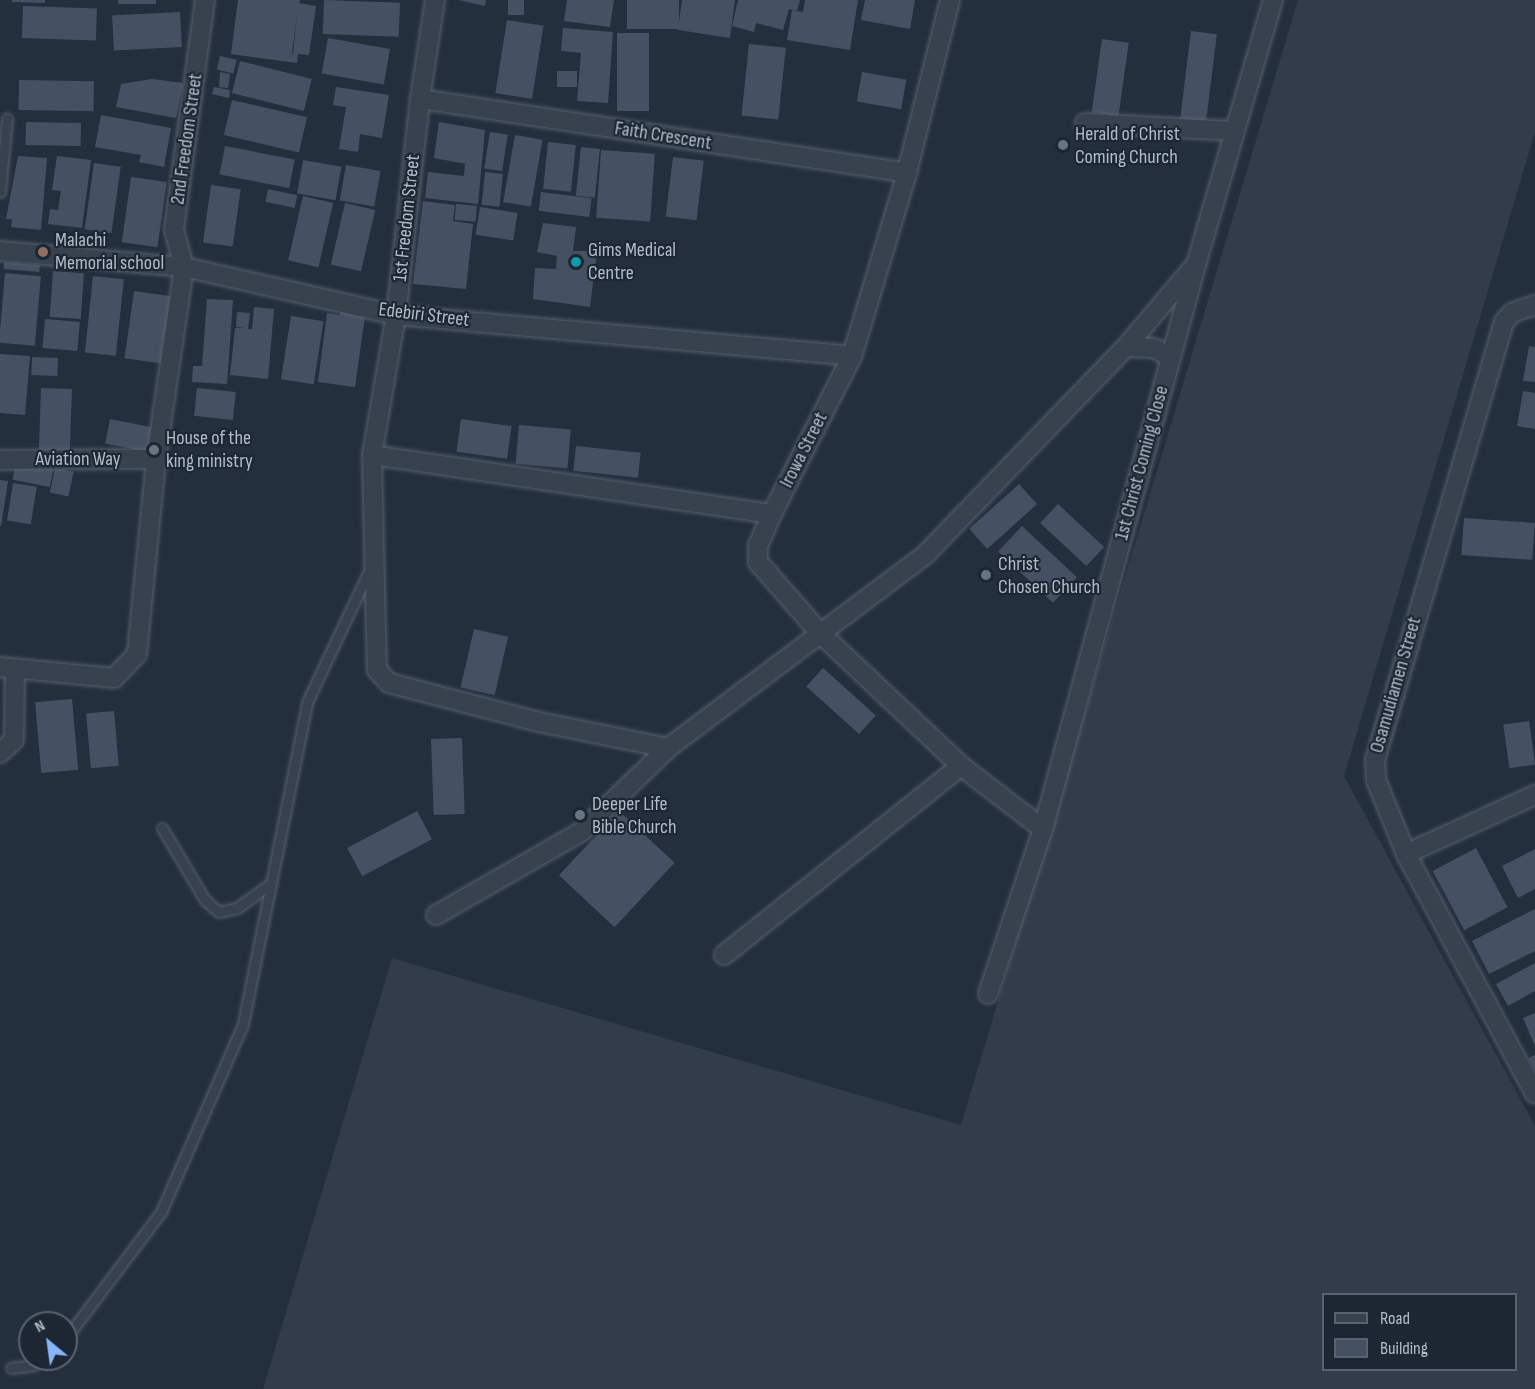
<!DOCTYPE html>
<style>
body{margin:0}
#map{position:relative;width:1535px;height:1389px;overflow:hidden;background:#242f3e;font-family:"Sofia Sans Condensed",sans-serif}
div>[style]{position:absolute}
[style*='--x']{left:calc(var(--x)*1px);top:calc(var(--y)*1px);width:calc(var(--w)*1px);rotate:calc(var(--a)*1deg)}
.airport>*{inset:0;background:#323c4b}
.building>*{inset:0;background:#455162;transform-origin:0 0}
.roads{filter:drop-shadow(0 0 2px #565f6c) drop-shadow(0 0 2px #565f6c)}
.lane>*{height:9px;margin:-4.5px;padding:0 4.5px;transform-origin:4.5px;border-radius:4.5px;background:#38414e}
.street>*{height:18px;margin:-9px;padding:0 9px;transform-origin:9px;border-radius:9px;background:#38414e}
.dots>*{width:16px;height:16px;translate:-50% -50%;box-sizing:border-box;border:3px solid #1d2633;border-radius:50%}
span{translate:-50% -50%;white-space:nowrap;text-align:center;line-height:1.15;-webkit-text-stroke:4.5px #1d2633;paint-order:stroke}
.poi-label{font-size:20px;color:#b4bcc9}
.left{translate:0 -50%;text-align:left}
.street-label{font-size:20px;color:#b4bcc9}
.legend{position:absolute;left:1322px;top:1293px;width:195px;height:78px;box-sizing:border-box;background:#1d2633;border:2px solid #59626f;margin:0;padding:8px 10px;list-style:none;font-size:18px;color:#b4bcc9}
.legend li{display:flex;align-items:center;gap:12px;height:30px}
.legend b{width:30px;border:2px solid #59626f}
.north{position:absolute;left:18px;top:1311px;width:60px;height:60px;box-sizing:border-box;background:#1d2633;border:2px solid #59626f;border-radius:50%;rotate:331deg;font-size:16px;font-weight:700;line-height:24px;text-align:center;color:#b4bcc9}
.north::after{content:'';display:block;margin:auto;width:21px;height:27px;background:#8ab4f8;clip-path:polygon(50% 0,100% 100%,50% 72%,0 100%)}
</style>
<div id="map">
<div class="airport">
<div style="clip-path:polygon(evenodd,1298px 0,1535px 0,1535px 132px,1344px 776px,1535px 1126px,1535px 1389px,263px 1389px,392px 958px,961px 1125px,1298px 0,1324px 1294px,1516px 1294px,1516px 1370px,1324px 1370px,1324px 1294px)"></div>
</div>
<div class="building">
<div style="clip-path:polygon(12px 0,45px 0,45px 3px,12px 2px)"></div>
<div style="left:118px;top:0;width:38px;height:4px"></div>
<div style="clip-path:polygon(evenodd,238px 0,300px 0,299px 3px,316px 6px,309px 55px,298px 54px,297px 63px,231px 54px,238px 0,297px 15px,293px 54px,292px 54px,297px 15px)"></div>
<div style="left:324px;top:0;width:76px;height:34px;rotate:2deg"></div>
<div style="clip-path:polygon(459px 0,486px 0,485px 6px)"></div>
<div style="left:508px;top:0;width:16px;height:15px"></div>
<div style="clip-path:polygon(567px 0,614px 0,610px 27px,564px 21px)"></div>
<div style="left:627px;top:0;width:52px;height:29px"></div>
<div style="clip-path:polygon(682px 0,735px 0,730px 38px,678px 30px)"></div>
<div style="clip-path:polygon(738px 0,800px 0,797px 11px,789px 9px,783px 30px,756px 23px,754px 32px,732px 26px)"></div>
<div style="clip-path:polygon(805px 0,858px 0,850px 50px,787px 40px,792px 10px,803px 12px)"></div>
<div style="clip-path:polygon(865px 0,915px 0,910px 29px,861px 20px)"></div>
<div style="left:23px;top:6px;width:74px;height:32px;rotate:2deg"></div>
<div style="left:180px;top:12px;width:35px;height:68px;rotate:87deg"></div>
<div style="left:507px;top:20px;width:37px;height:74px;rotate:9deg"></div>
<div style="clip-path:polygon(563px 28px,613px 32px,608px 103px,577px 101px,581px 53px,561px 51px)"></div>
<div style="left:1191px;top:31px;width:26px;height:90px;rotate:7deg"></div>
<div style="left:649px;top:33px;width:78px;height:32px;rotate:90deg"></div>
<div style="left:328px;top:38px;width:63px;height:36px;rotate:10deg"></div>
<div style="left:1102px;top:39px;width:27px;height:74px;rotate:8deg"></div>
<div style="left:749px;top:44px;width:37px;height:72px;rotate:6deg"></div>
<div style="left:220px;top:56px;width:17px;height:14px;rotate:13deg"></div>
<div style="left:240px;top:61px;width:74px;height:33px;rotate:14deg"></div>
<div style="left:557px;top:71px;width:20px;height:16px"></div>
<div style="clip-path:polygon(220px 72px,230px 74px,228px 88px,219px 87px)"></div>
<div style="left:862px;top:72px;width:45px;height:30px;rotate:10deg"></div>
<div style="clip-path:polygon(152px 79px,183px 83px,176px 118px,116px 107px,121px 84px)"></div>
<div style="left:19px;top:80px;width:75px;height:30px;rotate:1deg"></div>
<div style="clip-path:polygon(214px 87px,230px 90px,229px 98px,212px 94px)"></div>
<div style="clip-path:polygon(336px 87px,389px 95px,382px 138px,360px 134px,358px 152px,339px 149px,346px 107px,333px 105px)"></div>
<div style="left:232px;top:100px;width:77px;height:36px;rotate:13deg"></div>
<div style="clip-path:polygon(101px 115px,171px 128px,164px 167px,139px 162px,141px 155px,95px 147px)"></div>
<div style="left:26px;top:122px;width:55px;height:23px;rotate:1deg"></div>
<div style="clip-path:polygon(439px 122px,485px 130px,478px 204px,425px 198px,428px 172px,464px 176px,465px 164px,472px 165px,434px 158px)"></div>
<div style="left:490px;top:132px;width:18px;height:37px;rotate:9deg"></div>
<div style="left:515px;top:135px;width:28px;height:68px;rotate:10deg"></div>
<div style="left:548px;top:142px;width:28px;height:47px;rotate:6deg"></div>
<div style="left:225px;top:146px;width:71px;height:29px;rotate:11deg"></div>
<div style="left:581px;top:147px;width:19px;height:49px;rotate:6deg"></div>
<div style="left:601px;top:150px;width:54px;height:68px;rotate:4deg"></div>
<div style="clip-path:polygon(18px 156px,47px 158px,41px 230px,11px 227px,12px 219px,6px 219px)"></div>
<div style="clip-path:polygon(57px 156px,91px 160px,82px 228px,48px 224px,50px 209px,58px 210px,61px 191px,52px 190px)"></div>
<div style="left:673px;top:157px;width:31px;height:60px;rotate:7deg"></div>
<div style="left:303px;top:160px;width:39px;height:34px;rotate:10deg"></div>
<div style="left:94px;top:163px;width:27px;height:67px;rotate:8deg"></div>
<div style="left:346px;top:165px;width:35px;height:36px;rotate:10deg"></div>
<div style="left:485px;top:172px;width:18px;height:33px;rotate:6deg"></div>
<div style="left:131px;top:177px;width:36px;height:66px;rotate:8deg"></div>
<div style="left:211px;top:185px;width:30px;height:58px;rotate:8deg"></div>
<div style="left:268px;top:189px;width:30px;height:13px;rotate:12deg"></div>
<div style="left:541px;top:192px;width:51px;height:19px;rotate:7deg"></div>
<div style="left:303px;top:196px;width:31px;height:66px;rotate:13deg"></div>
<div style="clip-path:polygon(423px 201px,455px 205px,453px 221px,473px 224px,466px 289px,413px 284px)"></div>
<div style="left:345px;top:203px;width:31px;height:63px;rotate:13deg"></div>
<div style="left:456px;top:204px;width:21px;height:16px;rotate:5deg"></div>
<div style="left:480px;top:207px;width:38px;height:28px;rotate:9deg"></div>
<div style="clip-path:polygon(543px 223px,576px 227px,573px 251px,597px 251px,590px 307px,533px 299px,535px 268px,556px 269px,557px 256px,537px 252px)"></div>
<div style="left:4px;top:262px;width:36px;height:7px;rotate:5deg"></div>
<div style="left:53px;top:271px;width:31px;height:46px;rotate:4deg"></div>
<div style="left:5px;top:273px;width:36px;height:70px;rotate:5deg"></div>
<div style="left:93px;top:276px;width:31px;height:77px;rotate:6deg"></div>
<div style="left:134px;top:291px;width:41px;height:68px;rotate:8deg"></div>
<div style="clip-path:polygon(207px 299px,233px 300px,227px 384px,192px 382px,193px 366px,202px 366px)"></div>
<div style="clip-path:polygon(342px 306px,366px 309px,355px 387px,318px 382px,327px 313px,340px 315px)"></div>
<div style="clip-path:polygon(254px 307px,274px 309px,268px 379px,230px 375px,235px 328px,244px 328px,236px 327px,237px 312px,250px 313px,248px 329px,252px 329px)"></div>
<div style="left:291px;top:316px;width:33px;height:64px;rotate:9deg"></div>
<div style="left:45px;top:319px;width:35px;height:29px;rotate:5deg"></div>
<div style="clip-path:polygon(1529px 346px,1535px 347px,1535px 382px,1523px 381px)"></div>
<div style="clip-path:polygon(0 354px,30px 356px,25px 415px,0 413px)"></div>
<div style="left:32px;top:357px;width:26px;height:18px;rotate:2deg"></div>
<div style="left:41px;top:388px;width:31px;height:64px;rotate:2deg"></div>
<div style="left:197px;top:388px;width:39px;height:28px;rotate:6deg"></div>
<div style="clip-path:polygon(1523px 391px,1535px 393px,1535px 429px,1517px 426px)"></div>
<div style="left:110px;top:419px;width:43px;height:25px;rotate:11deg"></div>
<div style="left:461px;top:419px;width:51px;height:33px;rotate:8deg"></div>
<div style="left:519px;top:425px;width:52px;height:39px;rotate:5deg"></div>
<div style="left:576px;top:446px;width:65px;height:25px;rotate:6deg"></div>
<div style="left:16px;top:462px;width:38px;height:18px;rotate:11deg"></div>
<div style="left:55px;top:468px;width:19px;height:25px;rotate:12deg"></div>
<div style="clip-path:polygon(0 480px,8px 481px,1px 526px,0 526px)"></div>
<div style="left:13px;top:483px;width:24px;height:38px;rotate:9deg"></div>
<div style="left:1019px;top:484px;width:27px;height:67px;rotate:48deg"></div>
<div style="left:1058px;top:504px;width:63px;height:26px;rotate:43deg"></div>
<div style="left:1464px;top:518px;width:71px;height:37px;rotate:4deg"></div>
<div style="left:1022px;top:526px;width:75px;height:35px;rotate:43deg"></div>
<div style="left:474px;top:629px;width:35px;height:60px;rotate:13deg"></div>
<div style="left:823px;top:668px;width:71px;height:25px;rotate:42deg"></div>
<div style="left:72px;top:699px;width:71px;height:37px;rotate:85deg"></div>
<div style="left:114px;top:711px;width:55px;height:28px;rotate:85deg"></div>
<div style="left:1529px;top:721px;width:44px;height:26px;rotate:82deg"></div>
<div style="left:462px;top:738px;width:76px;height:31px;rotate:88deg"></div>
<div style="left:417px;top:811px;width:32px;height:79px;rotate:62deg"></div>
<div style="left:619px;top:811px;width:76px;height:88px;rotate:43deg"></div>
<div style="left:1476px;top:848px;width:67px;height:49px;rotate:62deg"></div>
<div style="clip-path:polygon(1535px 849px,1535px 889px,1518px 898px,1502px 866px)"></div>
<div style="clip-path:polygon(1535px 909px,1535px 951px,1489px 974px,1472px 941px)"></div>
<div style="clip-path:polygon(1535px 963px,1535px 991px,1508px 1006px,1496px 984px)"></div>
<div style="clip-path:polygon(1535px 1013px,1535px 1046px,1523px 1018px)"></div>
<div style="clip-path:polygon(1535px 1055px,1535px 1070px,1529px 1058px)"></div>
</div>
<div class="roads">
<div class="lane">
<div style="--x:0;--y:192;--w:74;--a:-84.6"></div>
<div style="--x:162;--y:828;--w:84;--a:59.2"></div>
<div style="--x:205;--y:900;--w:18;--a:41"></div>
<div style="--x:219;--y:912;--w:18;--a:-13"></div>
<div style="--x:237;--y:908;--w:41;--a:-36"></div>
<div style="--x:66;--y:1338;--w:158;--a:-53"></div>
<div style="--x:161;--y:1212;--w:205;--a:-66.4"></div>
<div style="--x:243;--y:1024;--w:330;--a:-78.7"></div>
<div style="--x:308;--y:700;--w:147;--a:-64.7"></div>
<div style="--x:11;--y:1368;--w:23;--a:-7"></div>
<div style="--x:34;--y:1365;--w:9;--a:-41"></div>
</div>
<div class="street">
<div style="--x:435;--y:0;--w:100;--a:98.6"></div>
<div style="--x:420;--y:99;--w:217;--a:96.3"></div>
<div style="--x:396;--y:315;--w:142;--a:99.7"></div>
<div style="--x:372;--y:455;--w:215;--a:88.7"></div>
<div style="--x:377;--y:670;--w:18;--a:47"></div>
<div style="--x:389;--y:683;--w:155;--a:14.6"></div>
<div style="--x:539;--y:722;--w:132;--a:11.4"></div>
<div style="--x:950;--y:0;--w:178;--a:104"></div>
<div style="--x:907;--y:173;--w:191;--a:106.7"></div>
<div style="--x:852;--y:356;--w:177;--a:116.9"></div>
<div style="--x:772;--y:514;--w:34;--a:114"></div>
<div style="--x:758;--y:545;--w:17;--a:90"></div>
<div style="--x:758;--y:562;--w:93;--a:48.9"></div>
<div style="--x:819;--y:632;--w:195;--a:43.3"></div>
<div style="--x:961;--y:766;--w:103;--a:37.5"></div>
<div style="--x:420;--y:99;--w:493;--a:8.6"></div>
<div style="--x:1085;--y:123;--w:150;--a:3.1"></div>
<div style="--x:0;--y:251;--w:185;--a:5"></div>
<div style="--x:184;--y:267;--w:217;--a:12.8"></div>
<div style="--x:396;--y:315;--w:458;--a:5.1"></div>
<div style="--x:1535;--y:305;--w:24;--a:161"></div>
<div style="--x:1512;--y:313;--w:12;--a:132"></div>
<div style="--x:1504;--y:322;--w:456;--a:106.4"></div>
<div style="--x:1375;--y:759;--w:21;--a:87"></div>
<div style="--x:1376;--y:780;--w:80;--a:67.9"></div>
<div style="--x:1406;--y:854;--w:272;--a:61.7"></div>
<div style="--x:1126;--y:347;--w:28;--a:2"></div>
<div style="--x:1154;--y:348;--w:18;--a:29"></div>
<div style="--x:372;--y:455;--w:404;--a:8.4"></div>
<div style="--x:0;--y:460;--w:156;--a:-0.4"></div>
<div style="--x:0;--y:667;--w:115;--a:5.5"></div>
<div style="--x:114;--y:678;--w:33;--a:-46"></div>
<div style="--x:137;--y:654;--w:196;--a:-84.4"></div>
<div style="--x:156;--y:459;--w:194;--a:-81.7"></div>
<div style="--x:184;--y:267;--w:39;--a:-105"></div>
<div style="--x:174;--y:229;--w:231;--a:-82.3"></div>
<div style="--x:0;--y:753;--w:19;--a:-43"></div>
<div style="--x:14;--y:740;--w:70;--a:-89.2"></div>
<div style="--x:1406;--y:854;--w:142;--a:-24.6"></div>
<div style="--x:436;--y:915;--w:167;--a:-29.8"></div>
<div style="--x:581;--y:832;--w:121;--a:-44"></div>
<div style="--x:668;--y:748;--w:323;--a:-36.9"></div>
<div style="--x:926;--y:554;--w:288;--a:-46"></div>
<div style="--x:1126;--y:347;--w:102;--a:-49.8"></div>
<div style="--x:724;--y:955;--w:303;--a:-38.6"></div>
<div style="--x:988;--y:994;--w:174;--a:-71.6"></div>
<div style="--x:1043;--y:829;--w:584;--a:-74.82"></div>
<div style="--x:1196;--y:265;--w:276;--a:-73.8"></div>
</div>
</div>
<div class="dots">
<div style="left:1063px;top:145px;background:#6b7280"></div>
<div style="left:43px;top:252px;background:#8d6e63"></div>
<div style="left:576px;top:262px;background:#0f9aa8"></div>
<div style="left:154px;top:450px;background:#6b7280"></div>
<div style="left:986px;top:575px;background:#6b7280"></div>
<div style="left:580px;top:815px;background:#6b7280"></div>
</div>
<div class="poi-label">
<span class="left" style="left:1075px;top:146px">Herald of Christ<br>Coming Church</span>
<span class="left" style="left:55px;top:252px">Malachi<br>Memorial school</span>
<span class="left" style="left:588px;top:262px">Gims Medical<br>Centre</span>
<span class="left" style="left:166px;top:450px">House of the<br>king ministry</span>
<span class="left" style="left:998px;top:576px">Christ<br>Chosen Church</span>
<span class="left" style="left:592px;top:816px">Deeper Life<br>Bible Church</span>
</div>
<div class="street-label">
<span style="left:663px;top:136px;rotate:9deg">Faith Crescent</span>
<span style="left:187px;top:139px;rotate:-82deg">2nd Freedom Street</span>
<span style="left:407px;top:218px;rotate:-84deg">1st Freedom Street</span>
<span style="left:424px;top:315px;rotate:7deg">Edebiri Street</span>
<span style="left:804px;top:450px;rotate:-63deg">Irowa Street</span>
<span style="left:78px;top:459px">Aviation Way</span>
<span style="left:1142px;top:463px;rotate:-75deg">1st Christ Coming Close</span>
<span style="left:1396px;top:685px;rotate:-74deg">Osamudiamen Street</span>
</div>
<ul class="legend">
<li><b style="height:8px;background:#38414e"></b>Road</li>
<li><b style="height:16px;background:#455162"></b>Building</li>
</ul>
<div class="north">N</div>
</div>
